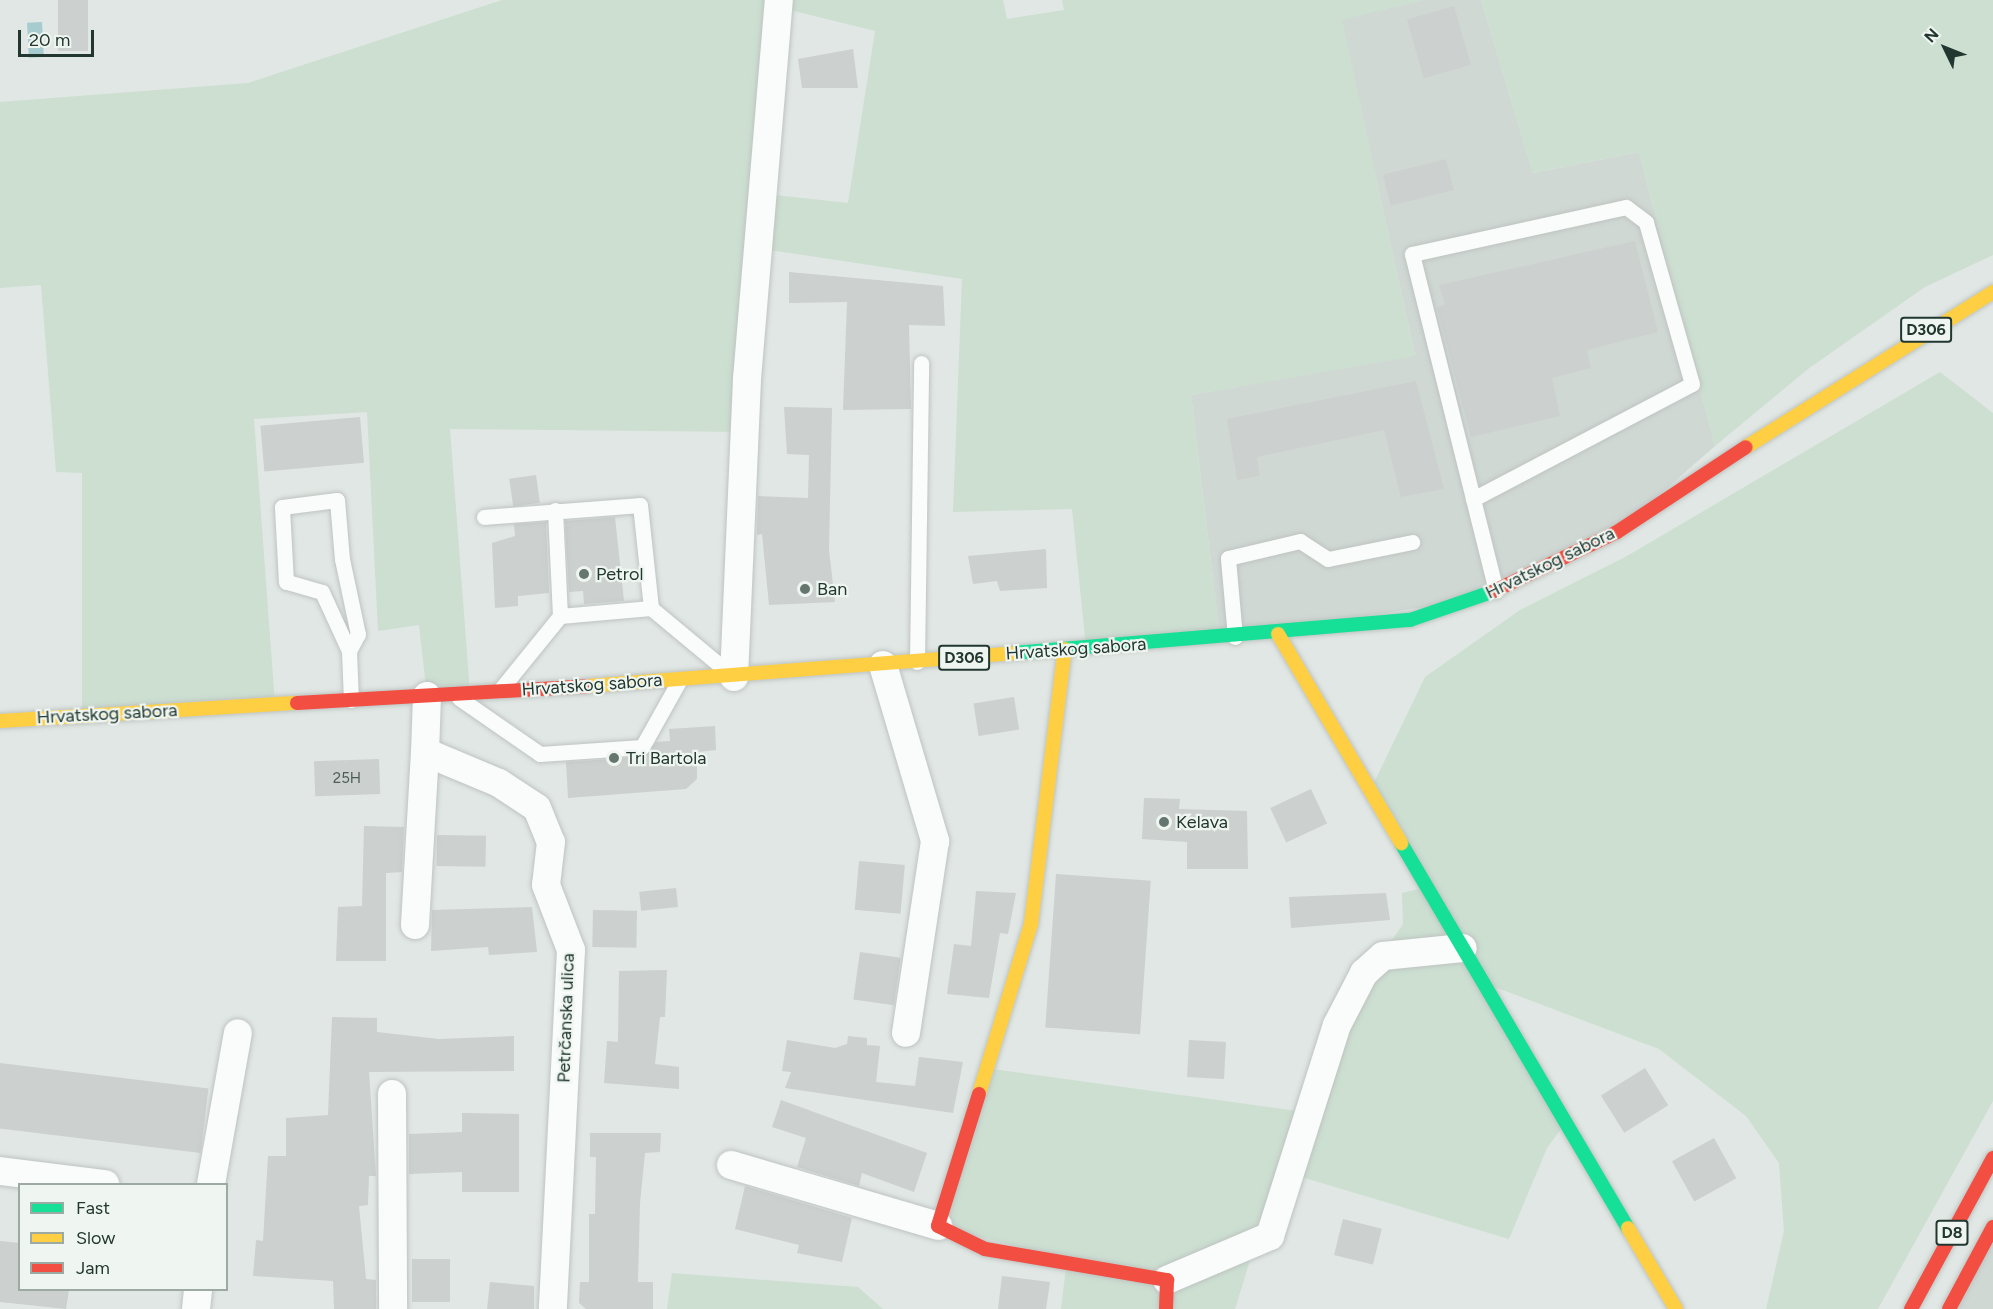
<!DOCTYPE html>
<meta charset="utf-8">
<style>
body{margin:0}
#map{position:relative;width:1993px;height:1309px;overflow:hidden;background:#e1e7e4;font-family:Figtree,sans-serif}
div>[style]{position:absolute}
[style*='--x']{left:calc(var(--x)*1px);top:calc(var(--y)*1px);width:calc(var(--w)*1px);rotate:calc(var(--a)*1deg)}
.built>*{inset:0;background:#d0d8d4}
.green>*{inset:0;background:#ccdfd1}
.water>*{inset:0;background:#a6ccd0;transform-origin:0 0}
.building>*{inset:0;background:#ccd0ce;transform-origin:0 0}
.roads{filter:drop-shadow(0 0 2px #bec4c1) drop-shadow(0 0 2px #bec4c1)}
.lane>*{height:15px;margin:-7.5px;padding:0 7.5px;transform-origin:7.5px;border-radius:7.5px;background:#fafbfb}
.street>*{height:28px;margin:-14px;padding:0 14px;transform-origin:14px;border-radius:14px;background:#fafbfb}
.fast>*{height:14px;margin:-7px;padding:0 7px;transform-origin:7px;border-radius:7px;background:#16e098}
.slow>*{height:14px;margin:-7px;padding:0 7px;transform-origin:7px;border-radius:7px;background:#ffcf43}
.jam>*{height:14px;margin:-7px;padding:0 7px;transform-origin:7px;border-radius:7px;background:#f24e42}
.dots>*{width:16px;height:16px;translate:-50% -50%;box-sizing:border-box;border:3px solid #eff6f2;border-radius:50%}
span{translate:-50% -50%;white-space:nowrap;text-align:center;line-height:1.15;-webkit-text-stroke:4.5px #eff6f2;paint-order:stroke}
.number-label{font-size:15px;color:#4c5d58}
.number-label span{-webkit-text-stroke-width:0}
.shield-label span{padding:2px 4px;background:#eff6f2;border:2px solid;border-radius:4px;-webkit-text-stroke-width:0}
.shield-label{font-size:16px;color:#223730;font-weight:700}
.street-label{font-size:18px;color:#223730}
.poi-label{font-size:18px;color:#223730}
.left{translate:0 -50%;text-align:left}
.legend{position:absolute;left:18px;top:1183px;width:210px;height:108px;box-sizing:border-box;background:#eff6f2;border:2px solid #9daaa4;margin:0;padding:8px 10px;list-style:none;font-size:18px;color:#223730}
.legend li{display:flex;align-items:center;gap:12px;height:30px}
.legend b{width:30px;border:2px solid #9daaa4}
.north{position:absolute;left:1915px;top:18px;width:60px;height:60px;-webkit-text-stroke:4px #eff6f2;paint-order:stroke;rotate:313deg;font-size:16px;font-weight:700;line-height:24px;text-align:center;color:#223730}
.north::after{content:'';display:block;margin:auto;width:21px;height:27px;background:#223730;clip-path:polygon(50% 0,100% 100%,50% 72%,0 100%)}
.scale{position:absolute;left:18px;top:30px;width:76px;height:27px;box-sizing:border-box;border:3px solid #223730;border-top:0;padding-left:8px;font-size:18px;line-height:21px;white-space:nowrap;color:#223730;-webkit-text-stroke:4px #eff6f2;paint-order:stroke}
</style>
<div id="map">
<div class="built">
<div style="clip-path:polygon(1423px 0,1481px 0,1533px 173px,1639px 152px,1715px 446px,1617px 532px,1470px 600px,1220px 638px,1191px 395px,1415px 355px,1341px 19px)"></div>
<div style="clip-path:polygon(1993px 1227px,1993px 1309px,1949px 1309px)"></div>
</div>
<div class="green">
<div style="clip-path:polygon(evenodd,502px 0,1003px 0,1007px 19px,1064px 10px,1062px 0,1423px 0,1342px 20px,1415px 356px,1191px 395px,1220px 638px,1086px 648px,1072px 509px,953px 512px,962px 279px,757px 248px,746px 432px,450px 429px,470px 693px,427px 696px,419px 625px,378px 631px,367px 412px,254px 419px,275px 704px,82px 716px,82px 473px,56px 472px,41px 285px,0 288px,0 102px,248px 83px,502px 0,778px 7px,875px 31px,848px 203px,766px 194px,778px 7px)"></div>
<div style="clip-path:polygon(1481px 0,1993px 0,1993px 255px,1925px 287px,1808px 369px,1715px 446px,1639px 152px,1533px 173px)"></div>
<div style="clip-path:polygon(1940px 372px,1993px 413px,1993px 1101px,1878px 1309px,1766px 1309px,1784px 1231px,1779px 1163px,1746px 1116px,1659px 1049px,1484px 983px,1566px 1122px,1547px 1148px,1509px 1239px,1278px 1170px,1235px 1309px,1061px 1309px,1067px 1259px,938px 1226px,985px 1068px,1311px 1113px,1346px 1007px,1403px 924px,1402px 893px,1427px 887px,1370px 791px,1425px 677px,1520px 610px,1627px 556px)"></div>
<div style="clip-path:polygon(672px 1273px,858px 1287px,883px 1309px,667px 1309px)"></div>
</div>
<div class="water">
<div style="left:42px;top:22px;width:35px;height:15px;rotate:87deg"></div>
</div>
<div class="building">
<div style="left:58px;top:0;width:30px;height:51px"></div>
<div style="left:1454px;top:6px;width:61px;height:49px;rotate:74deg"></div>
<div style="clip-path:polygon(853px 49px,858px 88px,802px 88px,798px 59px)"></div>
<div style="left:1446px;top:159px;width:32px;height:65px;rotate:76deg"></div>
<div style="clip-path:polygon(1635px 241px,1658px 332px,1587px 350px,1591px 368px,1552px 378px,1560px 416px,1471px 437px,1437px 307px,1445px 305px,1439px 285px)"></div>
<div style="clip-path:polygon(789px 272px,943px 286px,945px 326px,909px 325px,911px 409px,843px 410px,847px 302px,789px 303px)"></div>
<div style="clip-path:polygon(1416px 381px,1444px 489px,1401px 497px,1384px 430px,1257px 457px,1260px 476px,1237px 480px,1227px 419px)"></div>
<div style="clip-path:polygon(784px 407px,832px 408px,829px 550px,835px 602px,769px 605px,762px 534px,757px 535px,758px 496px,808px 498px,809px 455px,787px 454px)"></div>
<div style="left:360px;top:417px;width:46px;height:100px;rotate:85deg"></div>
<div style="left:536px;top:475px;width:28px;height:27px;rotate:82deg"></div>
<div style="clip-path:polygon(615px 517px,624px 601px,584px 604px,583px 591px,569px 592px,565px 521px)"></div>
<div style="clip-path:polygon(546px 522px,549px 593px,518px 596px,518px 606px,495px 608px,492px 543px,515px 536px,514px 524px)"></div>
<div style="clip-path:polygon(1046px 549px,1047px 588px,1000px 591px,997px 581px,973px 584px,968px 556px)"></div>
<div style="left:1014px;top:697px;width:33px;height:41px;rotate:81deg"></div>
<div style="clip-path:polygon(715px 726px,716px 750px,697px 752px,697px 779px,686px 789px,568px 798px,566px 762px,643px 757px,656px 742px,670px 741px,669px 729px)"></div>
<div style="left:379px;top:759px;width:35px;height:65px;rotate:88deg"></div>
<div style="left:1311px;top:789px;width:38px;height:45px;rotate:65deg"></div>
<div style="clip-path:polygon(1144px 798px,1180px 799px,1179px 809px,1247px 811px,1248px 869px,1187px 869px,1187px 842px,1142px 839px)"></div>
<div style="clip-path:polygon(364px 826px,404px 827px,402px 872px,386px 873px,386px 961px,336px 961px,338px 907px,362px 906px)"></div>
<div style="left:437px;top:835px;width:49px;height:31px;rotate:1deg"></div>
<div style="left:859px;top:861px;width:46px;height:49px;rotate:5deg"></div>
<div style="left:1056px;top:874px;width:95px;height:154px;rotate:4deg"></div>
<div style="left:676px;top:888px;width:19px;height:37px;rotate:84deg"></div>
<div style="clip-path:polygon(976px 891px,1016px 893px,1008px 934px,1000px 933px,989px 998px,947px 994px,954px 944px,971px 946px)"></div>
<div style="clip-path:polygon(1386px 893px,1390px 920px,1291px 928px,1289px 897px)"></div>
<div style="clip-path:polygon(532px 907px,537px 952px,489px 955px,488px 947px,431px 951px,432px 910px)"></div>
<div style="left:593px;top:910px;width:44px;height:37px;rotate:1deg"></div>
<div style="left:860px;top:952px;width:41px;height:48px;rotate:8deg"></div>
<div style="clip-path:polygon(667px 970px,665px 1017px,660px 1017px,655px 1064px,679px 1067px,679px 1089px,604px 1083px,607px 1041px,618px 1042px,619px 971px)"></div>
<div style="clip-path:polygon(332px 1017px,377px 1018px,377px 1032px,439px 1039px,514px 1036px,514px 1071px,369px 1072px,376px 1176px,369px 1176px,368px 1205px,359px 1206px,366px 1279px,376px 1280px,376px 1309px,334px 1309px,333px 1281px,253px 1276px,256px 1240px,263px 1241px,268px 1156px,286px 1156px,286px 1118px,328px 1115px)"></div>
<div style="clip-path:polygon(848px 1036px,867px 1038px,867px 1045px,880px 1046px,876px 1082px,915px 1086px,919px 1057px,963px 1062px,953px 1113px,785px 1088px,791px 1072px,782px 1071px,787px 1040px,835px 1048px,847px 1044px)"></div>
<div style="left:1189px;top:1040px;width:37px;height:37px;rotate:3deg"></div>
<div style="left:0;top:1063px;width:210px;height:65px;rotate:7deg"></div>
<div style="left:1645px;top:1068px;width:44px;height:52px;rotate:58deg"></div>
<div style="clip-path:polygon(781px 1100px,927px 1153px,914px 1192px,862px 1173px,859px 1186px,797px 1167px,806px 1138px,772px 1127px)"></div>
<div style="clip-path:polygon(462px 1113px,519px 1114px,519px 1192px,462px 1192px,462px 1172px,409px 1174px,409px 1134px,462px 1132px)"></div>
<div style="clip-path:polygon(590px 1133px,661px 1133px,660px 1152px,645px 1153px,640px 1203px,638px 1282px,653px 1282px,653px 1309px,586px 1309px,579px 1303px,580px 1282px,589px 1282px,589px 1214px,595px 1214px,596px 1157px,590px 1157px)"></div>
<div style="left:1714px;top:1138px;width:46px;height:48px;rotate:61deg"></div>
<div style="clip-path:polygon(745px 1186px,852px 1218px,842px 1262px,797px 1253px,799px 1245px,735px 1229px)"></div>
<div style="left:1343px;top:1219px;width:40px;height:37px;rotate:14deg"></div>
<div style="clip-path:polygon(0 1241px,20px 1243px,20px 1290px,69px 1290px,66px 1309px,0 1302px)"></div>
<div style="left:412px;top:1259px;width:38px;height:43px"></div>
<div style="clip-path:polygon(1002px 1276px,1050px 1282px,1046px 1309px,998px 1309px)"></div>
<div style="clip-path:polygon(490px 1282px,534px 1286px,534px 1309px,487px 1309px)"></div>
</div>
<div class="roads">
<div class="lane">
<div style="--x:1473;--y:499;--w:247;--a:-27.7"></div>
<div style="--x:1692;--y:384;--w:168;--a:-105.9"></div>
<div style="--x:1646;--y:222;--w:25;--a:-143"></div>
<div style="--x:1626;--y:207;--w:219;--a:167.6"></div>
<div style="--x:1412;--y:254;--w:347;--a:76"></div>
<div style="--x:555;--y:510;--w:106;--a:87.3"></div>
<div style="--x:484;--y:517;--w:156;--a:-4.4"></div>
<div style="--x:640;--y:505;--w:104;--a:83.9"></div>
<div style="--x:1235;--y:637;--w:79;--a:-95.1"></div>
<div style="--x:1228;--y:558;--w:74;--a:-13.3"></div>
<div style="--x:1300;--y:541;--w:33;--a:33"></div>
<div style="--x:1328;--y:559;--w:86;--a:-11.4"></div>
<div style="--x:349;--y:651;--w:65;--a:-114.6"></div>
<div style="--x:322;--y:592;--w:37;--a:-164"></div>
<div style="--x:286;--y:582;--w:75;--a:-93.1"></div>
<div style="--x:282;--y:507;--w:55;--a:-7.3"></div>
<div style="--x:337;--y:500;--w:59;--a:85.2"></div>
<div style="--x:342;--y:559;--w:77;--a:78"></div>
<div style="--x:358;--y:634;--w:19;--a:118"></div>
<div style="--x:349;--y:651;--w:49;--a:87.7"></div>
<div style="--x:917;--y:662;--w:299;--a:-89.2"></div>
<div style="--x:500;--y:690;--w:95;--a:-51"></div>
<div style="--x:560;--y:616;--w:91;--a:-5"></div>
<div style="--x:651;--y:608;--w:102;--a:39.8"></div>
<div style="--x:459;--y:698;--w:98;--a:34.7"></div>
<div style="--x:540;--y:754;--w:102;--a:-3.9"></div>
<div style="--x:642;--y:747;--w:76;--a:-60.7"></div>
</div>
<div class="street">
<div style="--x:883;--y:665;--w:184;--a:73.5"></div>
<div style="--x:935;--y:841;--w:194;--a:98.6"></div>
<div style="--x:734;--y:677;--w:298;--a:-87.5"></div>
<div style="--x:747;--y:379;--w:380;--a:-85.2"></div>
<div style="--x:427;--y:696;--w:56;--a:92"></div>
<div style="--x:425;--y:752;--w:80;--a:22.7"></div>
<div style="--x:499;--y:783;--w:45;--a:33.3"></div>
<div style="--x:537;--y:808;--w:37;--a:68"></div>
<div style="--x:551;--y:842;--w:43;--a:96.6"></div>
<div style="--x:546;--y:885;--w:70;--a:69"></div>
<div style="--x:571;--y:950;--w:359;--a:92.9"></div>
<div style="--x:415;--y:925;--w:173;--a:-86.7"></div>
<div style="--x:392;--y:1094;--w:215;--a:89.7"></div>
<div style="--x:731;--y:1165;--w:216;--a:16.4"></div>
<div style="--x:0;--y:1171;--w:106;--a:7.1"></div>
<div style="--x:211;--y:1184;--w:153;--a:-79.9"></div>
<div style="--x:1167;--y:1280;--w:112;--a:-23.1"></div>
<div style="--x:1270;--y:1236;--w:221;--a:-72.4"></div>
<div style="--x:1337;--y:1025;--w:59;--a:-62.6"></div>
<div style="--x:1364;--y:973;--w:25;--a:-42"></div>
<div style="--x:1383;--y:956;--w:80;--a:-5.7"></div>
<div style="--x:196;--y:1309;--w:19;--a:-84"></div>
</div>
<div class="fast">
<div style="--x:1015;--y:653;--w:396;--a:-4.8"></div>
<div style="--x:1410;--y:620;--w:89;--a:-19"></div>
<div style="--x:1401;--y:843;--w:447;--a:59.5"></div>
</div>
<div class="slow">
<div style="--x:1746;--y:447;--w:292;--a:-32.1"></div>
<div style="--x:1278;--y:634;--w:243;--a:59.5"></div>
<div style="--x:588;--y:686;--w:428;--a:-4.4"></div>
<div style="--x:0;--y:721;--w:298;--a:-3.5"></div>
<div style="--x:979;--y:1094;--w:178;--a:-73"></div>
<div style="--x:1031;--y:924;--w:277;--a:-83"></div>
<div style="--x:1628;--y:1228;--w:94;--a:59.3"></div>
</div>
<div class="jam">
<div style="--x:1494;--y:591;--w:136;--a:-25.6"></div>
<div style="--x:1617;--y:532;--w:154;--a:-33.4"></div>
<div style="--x:297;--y:703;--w:291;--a:-3.3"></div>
<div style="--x:979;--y:1094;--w:138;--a:107.3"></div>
<div style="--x:938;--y:1226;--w:52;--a:26.1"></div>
<div style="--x:985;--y:1249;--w:185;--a:9.7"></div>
<div style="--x:1167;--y:1280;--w:29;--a:92"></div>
<div style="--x:1911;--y:1309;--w:172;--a:-61.5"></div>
<div style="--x:1949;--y:1309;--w:93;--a:-61.8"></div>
</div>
</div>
<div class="dots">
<div style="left:584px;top:574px;background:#65756f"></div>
<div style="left:805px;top:589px;background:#65756f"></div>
<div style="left:614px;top:758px;background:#65756f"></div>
<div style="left:1164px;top:822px;background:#65756f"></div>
</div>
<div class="number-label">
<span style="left:347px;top:779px">25H</span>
</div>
<div class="shield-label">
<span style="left:1926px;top:330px">D306</span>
<span style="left:964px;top:658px">D306</span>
<span style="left:1952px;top:1233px">D8</span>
</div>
<div class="street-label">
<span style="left:1550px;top:563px;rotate:-26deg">Hrvatskog sabora</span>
<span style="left:1076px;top:649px;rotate:-4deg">Hrvatskog sabora</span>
<span style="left:592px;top:685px;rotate:-4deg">Hrvatskog sabora</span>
<span style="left:107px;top:714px;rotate:-3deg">Hrvatskog sabora</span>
<span style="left:566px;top:1018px;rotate:-88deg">Petrčanska ulica</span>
</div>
<div class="poi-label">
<span class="left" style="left:596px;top:574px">Petrol</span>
<span class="left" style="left:817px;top:589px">Ban</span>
<span class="left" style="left:626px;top:758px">Tri Bartola</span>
<span class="left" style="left:1176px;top:822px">Kelava</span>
</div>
<ul class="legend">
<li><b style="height:8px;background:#16e098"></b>Fast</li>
<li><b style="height:8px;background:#ffcf43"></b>Slow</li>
<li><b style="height:8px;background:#f24e42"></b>Jam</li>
</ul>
<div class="north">N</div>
<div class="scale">20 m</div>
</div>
